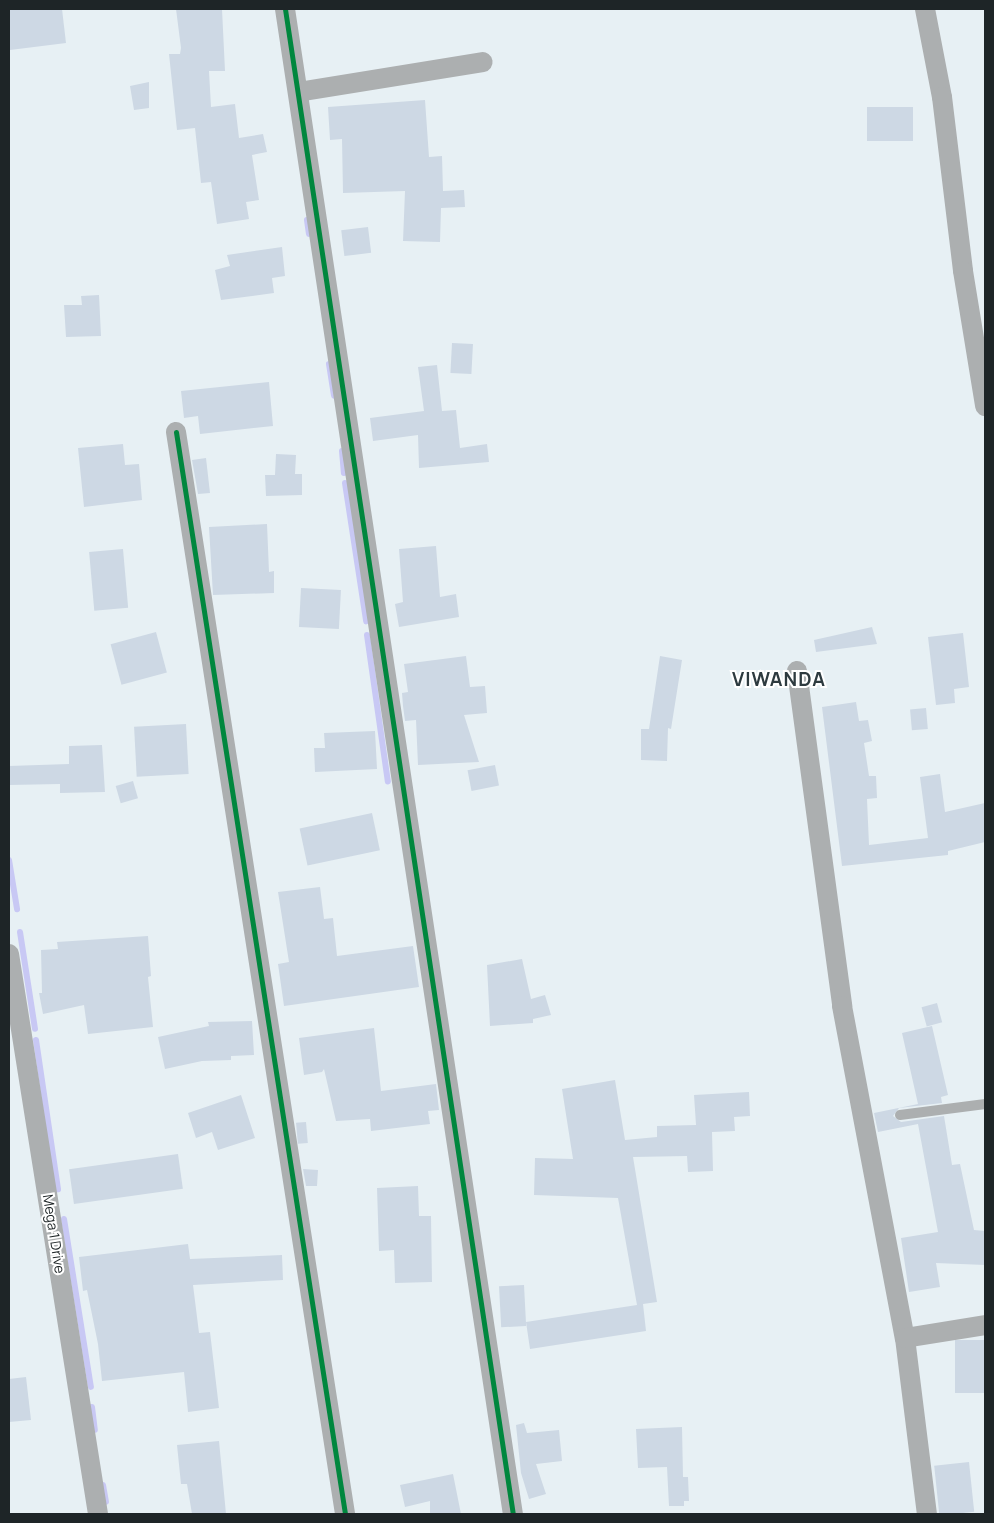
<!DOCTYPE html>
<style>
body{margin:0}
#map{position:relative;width:994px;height:1523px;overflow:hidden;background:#e7f0f4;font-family:Manrope,sans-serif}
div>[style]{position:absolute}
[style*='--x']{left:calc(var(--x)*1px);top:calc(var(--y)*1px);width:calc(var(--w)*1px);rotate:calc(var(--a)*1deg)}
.stream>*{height:6px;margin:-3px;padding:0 3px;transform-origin:3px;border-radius:3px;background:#c8c8f4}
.building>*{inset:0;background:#cdd8e4;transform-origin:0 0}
.lane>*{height:10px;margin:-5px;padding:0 5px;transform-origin:5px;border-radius:5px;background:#acafb0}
.street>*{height:20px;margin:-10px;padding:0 10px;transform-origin:10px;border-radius:10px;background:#acafb0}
.cycleway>*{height:5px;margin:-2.5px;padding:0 2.5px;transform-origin:2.5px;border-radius:2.5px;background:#00873e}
span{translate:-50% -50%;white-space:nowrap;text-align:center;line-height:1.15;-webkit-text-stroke:4px #fff;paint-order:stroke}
.street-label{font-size:14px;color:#1e2527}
.district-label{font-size:19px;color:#2d3a3f;font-weight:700;letter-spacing:1px}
.frame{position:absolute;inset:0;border:10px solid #1e2527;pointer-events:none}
</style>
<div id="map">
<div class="stream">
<div style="--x:307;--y:220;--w:14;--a:82"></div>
<div style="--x:329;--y:364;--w:32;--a:81"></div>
<div style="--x:342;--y:451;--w:22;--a:85"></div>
<div style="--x:345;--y:483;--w:140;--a:81.3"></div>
<div style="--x:367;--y:635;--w:148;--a:81.9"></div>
<div style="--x:9;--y:860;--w:50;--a:80.7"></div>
<div style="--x:20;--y:932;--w:98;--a:81.2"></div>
<div style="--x:36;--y:1040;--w:151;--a:81.6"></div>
<div style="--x:64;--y:1219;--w:170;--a:80.9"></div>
<div style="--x:92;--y:1407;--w:23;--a:83"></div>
<div style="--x:103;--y:1485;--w:17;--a:80"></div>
</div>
<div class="building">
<div style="clip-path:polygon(9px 9px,62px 9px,66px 43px,10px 50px)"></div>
<div style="clip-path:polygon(176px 9px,222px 9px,225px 71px,209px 71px,211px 107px,235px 104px,239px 138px,263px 134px,267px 152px,252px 155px,259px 200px,246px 202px,249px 219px,217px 224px,211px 182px,201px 183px,195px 128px,177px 130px,169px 54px,180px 54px,181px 48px)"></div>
<div style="clip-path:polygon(149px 82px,149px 108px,134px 110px,130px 86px)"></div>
<div style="clip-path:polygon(425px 100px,429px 157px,442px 156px,443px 191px,464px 190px,465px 207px,441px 208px,440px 242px,403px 241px,405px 191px,343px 193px,342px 139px,330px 140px,328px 107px)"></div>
<div style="left:913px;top:107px;width:34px;height:46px;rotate:90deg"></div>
<div style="left:368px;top:227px;width:26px;height:27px;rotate:83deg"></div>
<div style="clip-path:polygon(282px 247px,285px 276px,272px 278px,274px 293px,221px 300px,215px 270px,230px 266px,227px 255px)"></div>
<div style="clip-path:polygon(99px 295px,101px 336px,66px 337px,64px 305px,82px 305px,81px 296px)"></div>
<div style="left:452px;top:343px;width:21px;height:30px;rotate:3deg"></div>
<div style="clip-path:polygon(437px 365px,442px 411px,456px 410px,460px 448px,487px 444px,489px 462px,419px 468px,418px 435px,373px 441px,370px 418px,424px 411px,418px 367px)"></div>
<div style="clip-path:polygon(269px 382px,273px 426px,200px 434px,198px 416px,184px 418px,181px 391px)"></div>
<div style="clip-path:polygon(123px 444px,125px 465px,139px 464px,142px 500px,84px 507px,78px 448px)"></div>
<div style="clip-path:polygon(276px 454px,296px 455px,295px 474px,302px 474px,302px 495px,266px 496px,265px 475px,275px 475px)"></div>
<div style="clip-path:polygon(206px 458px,210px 493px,198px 494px,192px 460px)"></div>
<div style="clip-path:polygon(267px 524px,269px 572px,274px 571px,274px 593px,213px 595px,209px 527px)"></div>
<div style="clip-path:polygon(436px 546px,440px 597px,456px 594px,459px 617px,399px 627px,395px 604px,403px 602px,399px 549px)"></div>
<div style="left:123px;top:549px;width:59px;height:34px;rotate:85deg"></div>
<div style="left:301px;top:588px;width:40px;height:39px;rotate:3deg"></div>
<div style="clip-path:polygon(872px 627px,877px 644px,816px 652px,814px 640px)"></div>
<div style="left:156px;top:632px;width:42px;height:47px;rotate:75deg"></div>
<div style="clip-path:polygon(963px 633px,969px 687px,954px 689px,955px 703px,936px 705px,928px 637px)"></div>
<div style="clip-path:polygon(466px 656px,470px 687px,485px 686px,487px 713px,464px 715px,479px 762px,418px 765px,416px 720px,405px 721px,403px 706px,402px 693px,408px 692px,404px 664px)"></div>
<div style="clip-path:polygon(660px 656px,682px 660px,671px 729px,668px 728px,667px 761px,641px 760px,641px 729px,649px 729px)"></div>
<div style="clip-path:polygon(856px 702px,859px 721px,868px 720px,872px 741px,864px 743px,869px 776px,876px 776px,877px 798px,867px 799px,869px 845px,928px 838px,920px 777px,940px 774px,945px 812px,985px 803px,985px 842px,948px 851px,948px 855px,842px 866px,822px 707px)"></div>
<div style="left:926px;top:708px;width:21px;height:16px;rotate:85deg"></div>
<div style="left:186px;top:724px;width:50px;height:52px;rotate:87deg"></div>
<div style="clip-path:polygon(375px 731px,377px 769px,315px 772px,314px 748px,325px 748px,324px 733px)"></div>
<div style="clip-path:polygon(102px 745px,105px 792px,60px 793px,60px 784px,9px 785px,9px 766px,69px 764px,69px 746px)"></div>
<div style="left:495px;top:765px;width:21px;height:28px;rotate:79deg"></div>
<div style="left:133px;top:781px;width:18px;height:18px;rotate:74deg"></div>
<div style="left:372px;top:813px;width:38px;height:74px;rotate:78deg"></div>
<div style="clip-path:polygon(320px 887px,324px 919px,333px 918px,337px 956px,413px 946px,419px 987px,284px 1006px,278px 964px,289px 962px,278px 892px)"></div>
<div style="clip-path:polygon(148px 936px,151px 976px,148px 977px,153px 1027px,88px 1034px,84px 1005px,43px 1014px,39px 993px,42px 993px,41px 950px,58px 949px,57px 942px)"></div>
<div style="clip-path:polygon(522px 959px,531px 999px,545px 995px,551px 1015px,533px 1019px,533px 1023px,490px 1026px,487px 965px)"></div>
<div style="left:937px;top:1003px;width:20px;height:16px;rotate:75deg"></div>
<div style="clip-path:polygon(252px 1021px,254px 1055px,231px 1056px,231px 1060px,202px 1061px,165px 1069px,158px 1037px,209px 1026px,208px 1022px)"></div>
<div style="clip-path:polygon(932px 1026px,948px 1095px,941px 1097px,942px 1103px,899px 1108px,893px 1116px,901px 1122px,944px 1116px,952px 1165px,960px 1164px,974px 1230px,985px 1231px,985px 1265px,936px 1263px,940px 1287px,909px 1292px,901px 1238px,938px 1232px,918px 1124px,878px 1132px,874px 1113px,918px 1104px,902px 1033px)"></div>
<div style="clip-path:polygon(374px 1028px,381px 1091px,436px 1084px,439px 1110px,428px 1111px,430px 1124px,371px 1131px,370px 1119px,336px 1121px,324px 1069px,322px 1072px,304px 1075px,299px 1038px)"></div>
<div style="clip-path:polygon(615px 1080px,625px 1140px,657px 1137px,657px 1126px,696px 1125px,694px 1095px,749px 1092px,750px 1116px,734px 1117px,735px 1131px,712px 1132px,713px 1171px,688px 1172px,687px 1156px,633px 1157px,657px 1302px,643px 1304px,646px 1331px,530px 1349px,526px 1322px,637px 1305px,618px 1198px,534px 1195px,535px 1158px,573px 1159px,562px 1089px)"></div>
<div style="clip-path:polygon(241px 1095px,255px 1138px,218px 1150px,212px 1132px,196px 1138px,188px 1113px)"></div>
<div style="left:306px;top:1122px;width:21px;height:10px;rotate:85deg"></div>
<div style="left:178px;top:1154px;width:35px;height:110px;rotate:82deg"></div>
<div style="clip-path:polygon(303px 1169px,318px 1170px,317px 1186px,306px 1186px)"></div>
<div style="clip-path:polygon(418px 1186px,419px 1216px,431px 1216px,432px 1282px,395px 1283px,394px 1250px,379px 1251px,377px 1188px)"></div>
<div style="clip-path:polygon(188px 1244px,190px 1259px,282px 1255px,283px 1280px,193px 1285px,199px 1333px,210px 1332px,219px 1408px,188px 1412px,184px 1372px,102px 1381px,98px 1344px,87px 1290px,83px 1291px,79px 1257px)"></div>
<div style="left:524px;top:1285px;width:41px;height:25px;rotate:87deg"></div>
<div style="left:985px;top:1340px;width:53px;height:30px;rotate:90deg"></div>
<div style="clip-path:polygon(26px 1377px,31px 1420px,9px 1422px,9px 1379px)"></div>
<div style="clip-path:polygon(524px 1423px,527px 1433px,559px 1430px,562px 1461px,536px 1464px,546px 1494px,529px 1499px,521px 1473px,516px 1425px)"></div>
<div style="clip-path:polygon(682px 1427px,683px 1477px,688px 1477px,689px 1501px,684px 1501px,684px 1506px,669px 1506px,667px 1467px,638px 1468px,636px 1429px)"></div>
<div style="clip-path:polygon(219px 1441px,226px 1514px,192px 1514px,187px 1484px,181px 1484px,177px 1445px)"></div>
<div style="left:969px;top:1462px;width:50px;height:35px;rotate:84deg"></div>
<div style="clip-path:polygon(453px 1474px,461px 1514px,430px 1514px,430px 1501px,405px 1507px,400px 1485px)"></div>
</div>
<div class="lane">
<div style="--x:900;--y:1115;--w:86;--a:-7.4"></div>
</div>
<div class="street">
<div style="--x:285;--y:9;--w:1522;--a:81.39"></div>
<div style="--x:925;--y:9;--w:90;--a:79.1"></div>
<div style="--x:942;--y:97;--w:175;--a:83.1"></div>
<div style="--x:963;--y:271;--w:137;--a:80.7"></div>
<div style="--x:298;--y:92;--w:187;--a:-9.2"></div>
<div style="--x:176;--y:432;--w:1095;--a:81.12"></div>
<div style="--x:797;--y:671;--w:338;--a:82.3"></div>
<div style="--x:842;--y:1006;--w:338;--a:79.3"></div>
<div style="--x:905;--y:1338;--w:177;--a:82.9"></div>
<div style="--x:9;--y:954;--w:567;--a:80.97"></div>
<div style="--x:905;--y:1338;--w:81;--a:-9.2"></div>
</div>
<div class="cycleway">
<div style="--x:285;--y:9;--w:1522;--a:81.39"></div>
<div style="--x:176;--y:432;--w:1095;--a:81.12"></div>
</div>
<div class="street-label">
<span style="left:54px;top:1234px;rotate:81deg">Mega 1 Drive</span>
</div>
<div class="district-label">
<span style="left:779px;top:680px">VIWANDA</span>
</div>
<div class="frame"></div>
</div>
